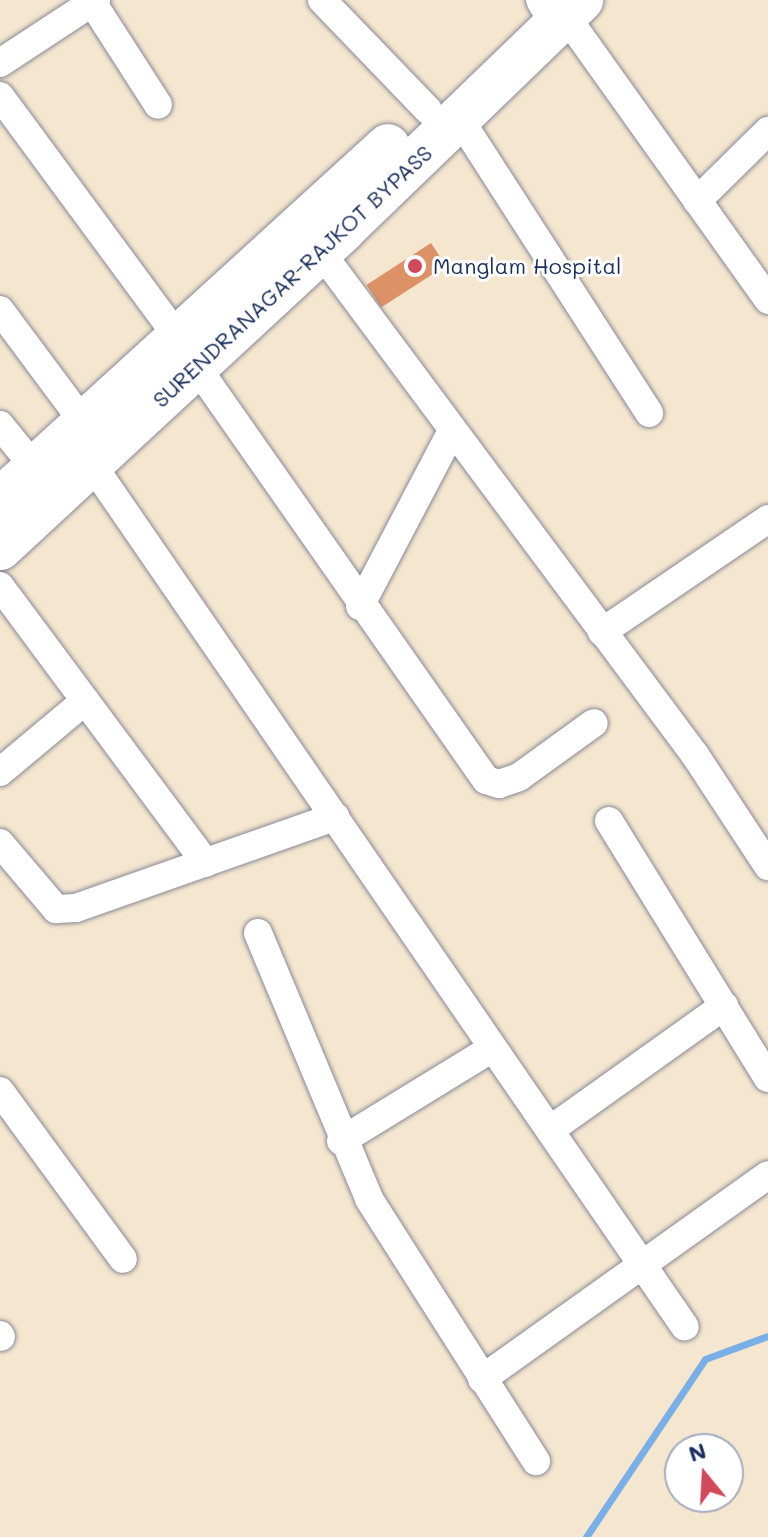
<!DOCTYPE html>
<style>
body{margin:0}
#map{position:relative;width:768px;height:1537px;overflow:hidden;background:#f5e6cf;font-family:Mali,sans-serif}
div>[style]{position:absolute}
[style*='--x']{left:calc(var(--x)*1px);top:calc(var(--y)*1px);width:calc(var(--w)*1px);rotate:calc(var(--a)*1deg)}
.stream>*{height:7px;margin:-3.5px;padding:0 3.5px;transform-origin:3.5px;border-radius:3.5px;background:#78afe7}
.building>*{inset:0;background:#dc9166;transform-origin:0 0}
.roads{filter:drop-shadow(0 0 2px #888a96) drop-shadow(0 0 2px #888a96)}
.minor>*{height:28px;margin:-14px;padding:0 14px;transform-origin:14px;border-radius:14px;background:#fff}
.primary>*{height:44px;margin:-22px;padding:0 22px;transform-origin:22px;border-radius:22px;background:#fff}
.dots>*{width:22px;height:22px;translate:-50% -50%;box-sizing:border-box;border:4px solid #fff;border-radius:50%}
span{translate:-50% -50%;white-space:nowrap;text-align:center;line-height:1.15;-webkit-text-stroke:6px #fff;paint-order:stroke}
.poi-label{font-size:22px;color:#1b2f5e}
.left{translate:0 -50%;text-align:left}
.street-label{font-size:22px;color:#1b2f5e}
.north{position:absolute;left:664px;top:1433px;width:80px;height:80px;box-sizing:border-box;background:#fff;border:2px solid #a4acbf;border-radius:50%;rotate:342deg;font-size:22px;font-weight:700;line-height:32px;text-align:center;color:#1b2f5e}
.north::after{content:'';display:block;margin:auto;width:28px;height:36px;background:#d1495b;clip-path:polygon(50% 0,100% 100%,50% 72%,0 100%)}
</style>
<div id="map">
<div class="stream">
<div style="--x:586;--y:1537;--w:214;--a:-56.2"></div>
<div style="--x:705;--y:1359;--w:67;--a:-20.1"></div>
</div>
<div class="building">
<div style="left:431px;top:243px;width:27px;height:77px;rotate:57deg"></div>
</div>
<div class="roads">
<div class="minor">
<div style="--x:322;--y:0;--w:153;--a:46.1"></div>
<div style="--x:540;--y:0;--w:7;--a:63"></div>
<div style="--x:92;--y:2;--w:122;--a:57.3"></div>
<div style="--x:565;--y:15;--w:350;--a:54.5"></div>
<div style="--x:0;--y:63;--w:115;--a:-33.3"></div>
<div style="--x:0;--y:96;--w:300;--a:53.6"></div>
<div style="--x:459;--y:118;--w:351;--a:57.2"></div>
<div style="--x:697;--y:201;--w:100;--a:-44.6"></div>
<div style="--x:320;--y:251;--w:628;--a:53.35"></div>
<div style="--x:695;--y:755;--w:133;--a:56.7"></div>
<div style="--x:0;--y:310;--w:141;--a:53.4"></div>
<div style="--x:196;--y:366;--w:505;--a:54.99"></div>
<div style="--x:486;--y:780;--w:14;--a:17"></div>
<div style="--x:499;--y:784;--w:21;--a:-19"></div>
<div style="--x:519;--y:777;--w:92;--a:-35.8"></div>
<div style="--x:0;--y:425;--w:55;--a:50.9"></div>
<div style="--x:91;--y:463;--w:1048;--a:55.49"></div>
<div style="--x:0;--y:586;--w:345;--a:53.4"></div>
<div style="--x:360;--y:606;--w:198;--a:-62.3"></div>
<div style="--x:602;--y:632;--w:201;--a:-34.2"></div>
<div style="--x:0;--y:772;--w:111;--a:-39.9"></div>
<div style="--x:609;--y:821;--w:302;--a:58.3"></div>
<div style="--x:0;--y:843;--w:87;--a:49.7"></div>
<div style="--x:56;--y:909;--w:20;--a:-3"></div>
<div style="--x:76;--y:908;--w:275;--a:-19.4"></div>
<div style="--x:258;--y:933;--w:288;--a:67.3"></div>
<div style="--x:369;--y:1199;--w:311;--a:57.5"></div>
<div style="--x:0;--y:1091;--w:208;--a:53.8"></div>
<div style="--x:550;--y:1130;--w:214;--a:-35.5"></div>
<div style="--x:341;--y:1141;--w:178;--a:-31.5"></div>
<div style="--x:0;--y:1335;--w:2;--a:63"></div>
<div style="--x:482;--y:1379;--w:351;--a:-35.5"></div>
</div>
<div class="primary">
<div style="--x:0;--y:500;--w:525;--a:-42.38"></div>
<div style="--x:0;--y:548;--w:469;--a:-42.8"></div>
<div style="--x:344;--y:229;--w:330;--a:-44"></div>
</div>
</div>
<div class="dots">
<div style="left:415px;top:266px;background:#d1495b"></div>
</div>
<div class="poi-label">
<span class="left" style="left:433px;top:266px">Manglam Hospital</span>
</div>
<div class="street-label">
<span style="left:292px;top:276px;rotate:-43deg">SURENDRANAGAR-RAJKOT BYPASS</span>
</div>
<div class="north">N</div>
</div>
